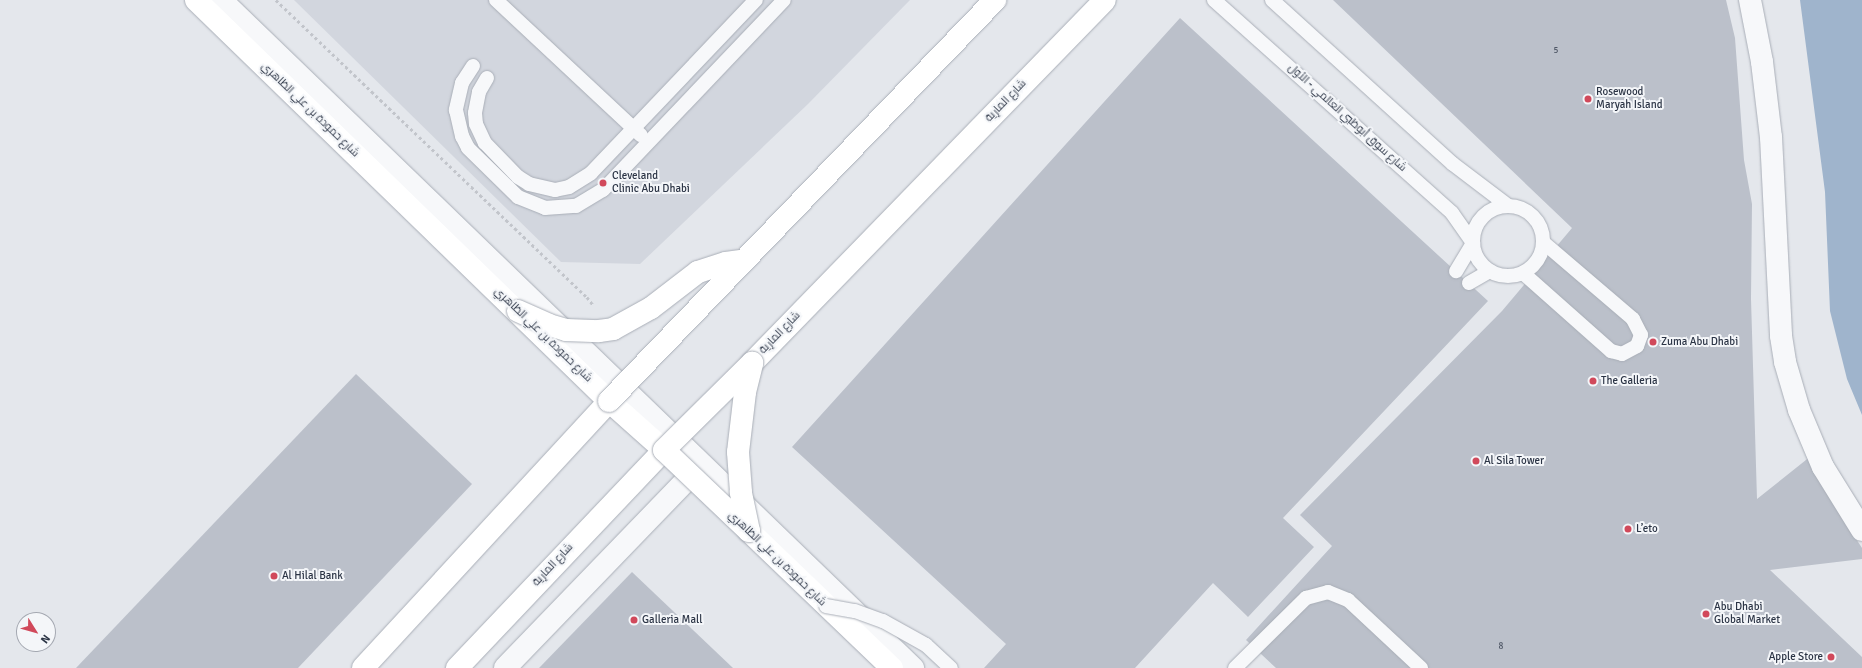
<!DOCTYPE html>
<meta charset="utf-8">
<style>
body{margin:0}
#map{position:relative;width:1862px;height:668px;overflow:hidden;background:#e4e7ec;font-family:Signika,Cairo,sans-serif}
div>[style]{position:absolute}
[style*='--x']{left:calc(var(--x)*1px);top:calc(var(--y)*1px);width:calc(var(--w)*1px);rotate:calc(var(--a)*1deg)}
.built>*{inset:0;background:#d2d6de}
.water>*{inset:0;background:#9fb4cc}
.building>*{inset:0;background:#bbc0ca}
.path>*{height:2.5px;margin-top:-1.25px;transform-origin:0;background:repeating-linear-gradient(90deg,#c2c5cb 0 3px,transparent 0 6px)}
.roads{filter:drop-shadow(0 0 1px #a9aeb7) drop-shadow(0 0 1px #a9aeb7)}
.lane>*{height:14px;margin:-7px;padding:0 7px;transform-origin:7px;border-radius:7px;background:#f7f8fa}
.lane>.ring{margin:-7px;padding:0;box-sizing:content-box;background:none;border:14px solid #f7f8fa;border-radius:50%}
.street>*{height:22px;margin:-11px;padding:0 11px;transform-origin:11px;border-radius:11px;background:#f7f8fa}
.secondary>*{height:22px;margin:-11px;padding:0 11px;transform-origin:11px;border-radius:11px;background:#fff}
.bridges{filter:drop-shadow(0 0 1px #a9aeb7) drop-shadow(0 0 1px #a9aeb7)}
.lane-bridge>*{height:14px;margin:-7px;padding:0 7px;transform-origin:7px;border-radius:7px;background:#f7f8fa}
.secondary-bridge>*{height:22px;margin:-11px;padding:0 11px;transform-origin:11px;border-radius:11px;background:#fff}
.dots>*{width:11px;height:11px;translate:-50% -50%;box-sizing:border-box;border:2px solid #f4f6f9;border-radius:50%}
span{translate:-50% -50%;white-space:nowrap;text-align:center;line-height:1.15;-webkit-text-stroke:4px #f4f6f9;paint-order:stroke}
.number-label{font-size:9px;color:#4f5766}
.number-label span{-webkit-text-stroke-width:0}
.poi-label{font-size:11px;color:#2b3445}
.left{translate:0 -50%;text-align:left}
.right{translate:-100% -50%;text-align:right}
.street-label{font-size:11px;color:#2b3445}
.north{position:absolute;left:16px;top:612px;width:40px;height:40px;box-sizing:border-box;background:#f4f6f9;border:1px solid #a4a8b1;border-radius:50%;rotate:127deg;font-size:11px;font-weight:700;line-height:16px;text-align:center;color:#2b3445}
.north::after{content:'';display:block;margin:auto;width:14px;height:18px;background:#d1495b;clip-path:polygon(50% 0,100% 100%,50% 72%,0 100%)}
</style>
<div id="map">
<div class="built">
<div style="clip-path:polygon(294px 0,910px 0,808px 104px,640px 264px,561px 262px)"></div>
</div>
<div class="water">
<div style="clip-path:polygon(1800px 0,1862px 0,1862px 415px,1847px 379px,1830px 311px,1825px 192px)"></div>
</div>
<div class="building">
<div style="clip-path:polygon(1333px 0,1726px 0,1735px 38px,1744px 160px,1752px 204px,1751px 299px,1757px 499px,1816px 452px,1845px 522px,1862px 548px,1862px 559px,1770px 570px,1862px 657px,1862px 668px,1276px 668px,1246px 640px,1332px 546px,1300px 515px,1502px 311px,1572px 228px)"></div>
<div style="clip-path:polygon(1180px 18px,1488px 301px,1283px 518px,1314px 547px,1248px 617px,1213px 583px,1135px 668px,984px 668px,1006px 644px,792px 447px)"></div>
<div style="clip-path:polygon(356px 374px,472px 484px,298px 668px,76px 668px)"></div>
<div style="clip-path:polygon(632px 572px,733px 668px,539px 668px)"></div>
</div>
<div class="path">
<div style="--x:276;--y:0;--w:430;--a:43.7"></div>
<div style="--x:587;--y:297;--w:11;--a:52"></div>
</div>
<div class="roads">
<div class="lane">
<div style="--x:496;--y:0;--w:198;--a:43"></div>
<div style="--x:1214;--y:0;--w:319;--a:41.8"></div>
<div style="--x:1452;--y:213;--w:37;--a:55"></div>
<div style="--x:1473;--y:243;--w:33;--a:121"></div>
<div style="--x:1272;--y:0;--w:244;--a:42.2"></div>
<div style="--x:1453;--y:164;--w:68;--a:37.2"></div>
<div style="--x:473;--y:66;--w:20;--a:123"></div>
<div style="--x:462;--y:83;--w:28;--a:103"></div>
<div style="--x:456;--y:110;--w:27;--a:77"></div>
<div style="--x:462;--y:136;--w:13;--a:63"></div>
<div style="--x:468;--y:148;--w:70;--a:44.4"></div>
<div style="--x:518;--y:197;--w:29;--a:22"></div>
<div style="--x:545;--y:208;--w:31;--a:-4"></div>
<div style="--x:576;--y:206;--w:31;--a:-31"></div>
<div style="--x:603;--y:190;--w:262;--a:-46.4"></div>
<div style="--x:487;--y:78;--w:16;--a:120"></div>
<div style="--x:479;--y:92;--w:21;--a:101"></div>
<div style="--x:475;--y:113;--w:11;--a:85"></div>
<div style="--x:476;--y:124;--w:21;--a:65"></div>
<div style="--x:485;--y:143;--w:47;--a:45.9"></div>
<div style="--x:518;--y:177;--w:13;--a:32"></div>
<div style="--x:529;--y:184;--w:27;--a:13"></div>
<div style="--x:555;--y:190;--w:14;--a:-12"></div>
<div style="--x:569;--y:187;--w:26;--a:-32"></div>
<div style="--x:591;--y:173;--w:239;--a:-46.4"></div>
<div class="ring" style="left:1473px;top:206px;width:56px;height:56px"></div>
<div style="--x:1523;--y:273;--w:118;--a:41.6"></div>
<div style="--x:1611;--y:351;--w:11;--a:15"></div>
<div style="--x:1622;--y:354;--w:17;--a:-28"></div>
<div style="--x:1637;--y:346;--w:12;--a:-70"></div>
<div style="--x:1641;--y:335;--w:18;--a:-117"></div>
<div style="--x:1633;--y:319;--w:117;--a:-139.5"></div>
<div style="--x:1469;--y:283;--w:24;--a:-30"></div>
<div style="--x:1235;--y:668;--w:100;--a:-44.6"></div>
<div style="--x:1306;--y:598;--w:23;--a:-15"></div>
<div style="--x:1328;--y:592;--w:22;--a:22"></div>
<div style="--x:1348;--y:600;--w:100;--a:43"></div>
</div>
<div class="street">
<div style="--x:221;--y:0;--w:962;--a:43.99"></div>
<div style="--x:1750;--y:0;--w:63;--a:79"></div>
<div style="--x:1762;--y:62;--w:76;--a:83.2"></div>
<div style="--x:1771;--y:137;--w:199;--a:87.1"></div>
<div style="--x:1781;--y:336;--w:26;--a:81"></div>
<div style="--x:1785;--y:362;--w:50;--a:73.7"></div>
<div style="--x:1799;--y:410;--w:62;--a:67.2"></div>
<div style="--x:1823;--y:467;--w:74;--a:58.2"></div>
<div style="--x:505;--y:668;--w:282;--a:-46"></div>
</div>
<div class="secondary">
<div style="--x:196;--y:0;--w:576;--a:44.16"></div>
<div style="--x:609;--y:401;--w:74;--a:41.7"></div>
<div style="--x:664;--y:450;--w:301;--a:133.5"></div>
<div style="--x:752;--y:363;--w:506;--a:-45.8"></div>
<div style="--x:749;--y:531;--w:198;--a:43.8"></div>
<div style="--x:363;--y:668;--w:363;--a:-47.3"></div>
</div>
</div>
<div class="bridges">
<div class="lane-bridge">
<div style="--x:826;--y:606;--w:29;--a:10"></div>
<div style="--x:855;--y:611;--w:30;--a:20"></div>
<div style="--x:883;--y:621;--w:49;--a:29.2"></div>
<div style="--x:926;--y:645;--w:34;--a:43"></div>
</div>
<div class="secondary-bridge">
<div style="--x:518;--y:311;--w:34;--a:24"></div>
<div style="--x:549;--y:325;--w:18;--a:16"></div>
<div style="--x:566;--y:330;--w:33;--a:2"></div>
<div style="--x:599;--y:331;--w:14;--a:-8"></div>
<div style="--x:613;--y:329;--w:43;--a:-28.9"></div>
<div style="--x:651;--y:308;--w:59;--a:-37.5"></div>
<div style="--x:698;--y:272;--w:29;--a:-18"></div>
<div style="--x:726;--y:263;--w:15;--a:-8"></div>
<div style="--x:609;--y:401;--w:557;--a:-46.09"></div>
<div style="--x:749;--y:531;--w:117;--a:-136.4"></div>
<div style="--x:664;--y:450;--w:124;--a:-44.7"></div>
<div style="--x:749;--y:531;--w:40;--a:-102"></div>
<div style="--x:741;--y:492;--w:40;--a:-94.3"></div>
<div style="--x:738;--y:452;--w:60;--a:-83.3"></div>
<div style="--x:745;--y:392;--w:30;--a:-76"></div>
</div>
</div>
<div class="dots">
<div style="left:1588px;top:99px;background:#d1495b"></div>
<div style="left:603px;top:183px;background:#d1495b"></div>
<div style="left:1653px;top:342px;background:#d1495b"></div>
<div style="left:1593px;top:381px;background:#d1495b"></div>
<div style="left:1476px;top:461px;background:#d1495b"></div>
<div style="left:1628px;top:529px;background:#d1495b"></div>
<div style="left:274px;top:576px;background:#d1495b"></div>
<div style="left:1706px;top:614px;background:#d1495b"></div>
<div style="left:634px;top:620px;background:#d1495b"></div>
<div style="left:1831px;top:657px;background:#d1495b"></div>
</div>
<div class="number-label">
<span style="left:1556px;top:51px">5</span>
<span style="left:1501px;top:647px">8</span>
</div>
<div class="poi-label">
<span class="left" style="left:1596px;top:99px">Rosewood<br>Maryah Island</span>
<span class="left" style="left:612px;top:183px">Cleveland<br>Clinic Abu Dhabi</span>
<span class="left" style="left:1661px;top:342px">Zuma Abu Dhabi</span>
<span class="left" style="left:1601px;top:381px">The Galleria</span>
<span class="left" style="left:1484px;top:461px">Al Sila Tower</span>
<span class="left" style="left:1636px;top:529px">L’eto</span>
<span class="left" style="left:282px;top:576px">Al Hilal Bank</span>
<span class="left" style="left:1714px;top:614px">Abu Dhabi<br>Global Market</span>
<span class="left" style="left:642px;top:620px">Galleria Mall</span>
<span class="right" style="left:1823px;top:657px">Apple Store</span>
</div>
<div class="street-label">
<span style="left:1006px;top:101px;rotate:-46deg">شارع المارِية</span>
<span style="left:310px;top:110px;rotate:44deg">شارع حمودة بن علي الظاهري</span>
<span style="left:1347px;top:118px;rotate:42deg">شارع سوق أبوظبي العالمي - الأول</span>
<span style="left:780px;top:333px;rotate:-46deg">شارع المارِية</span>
<span style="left:543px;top:335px;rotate:44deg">شارع حمودة بن علي الظاهري</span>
<span style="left:777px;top:559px;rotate:44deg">شارع حمودة بن علي الظاهري</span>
<span style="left:553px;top:565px;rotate:-47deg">شارع المارِية</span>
</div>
<div class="north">N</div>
</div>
